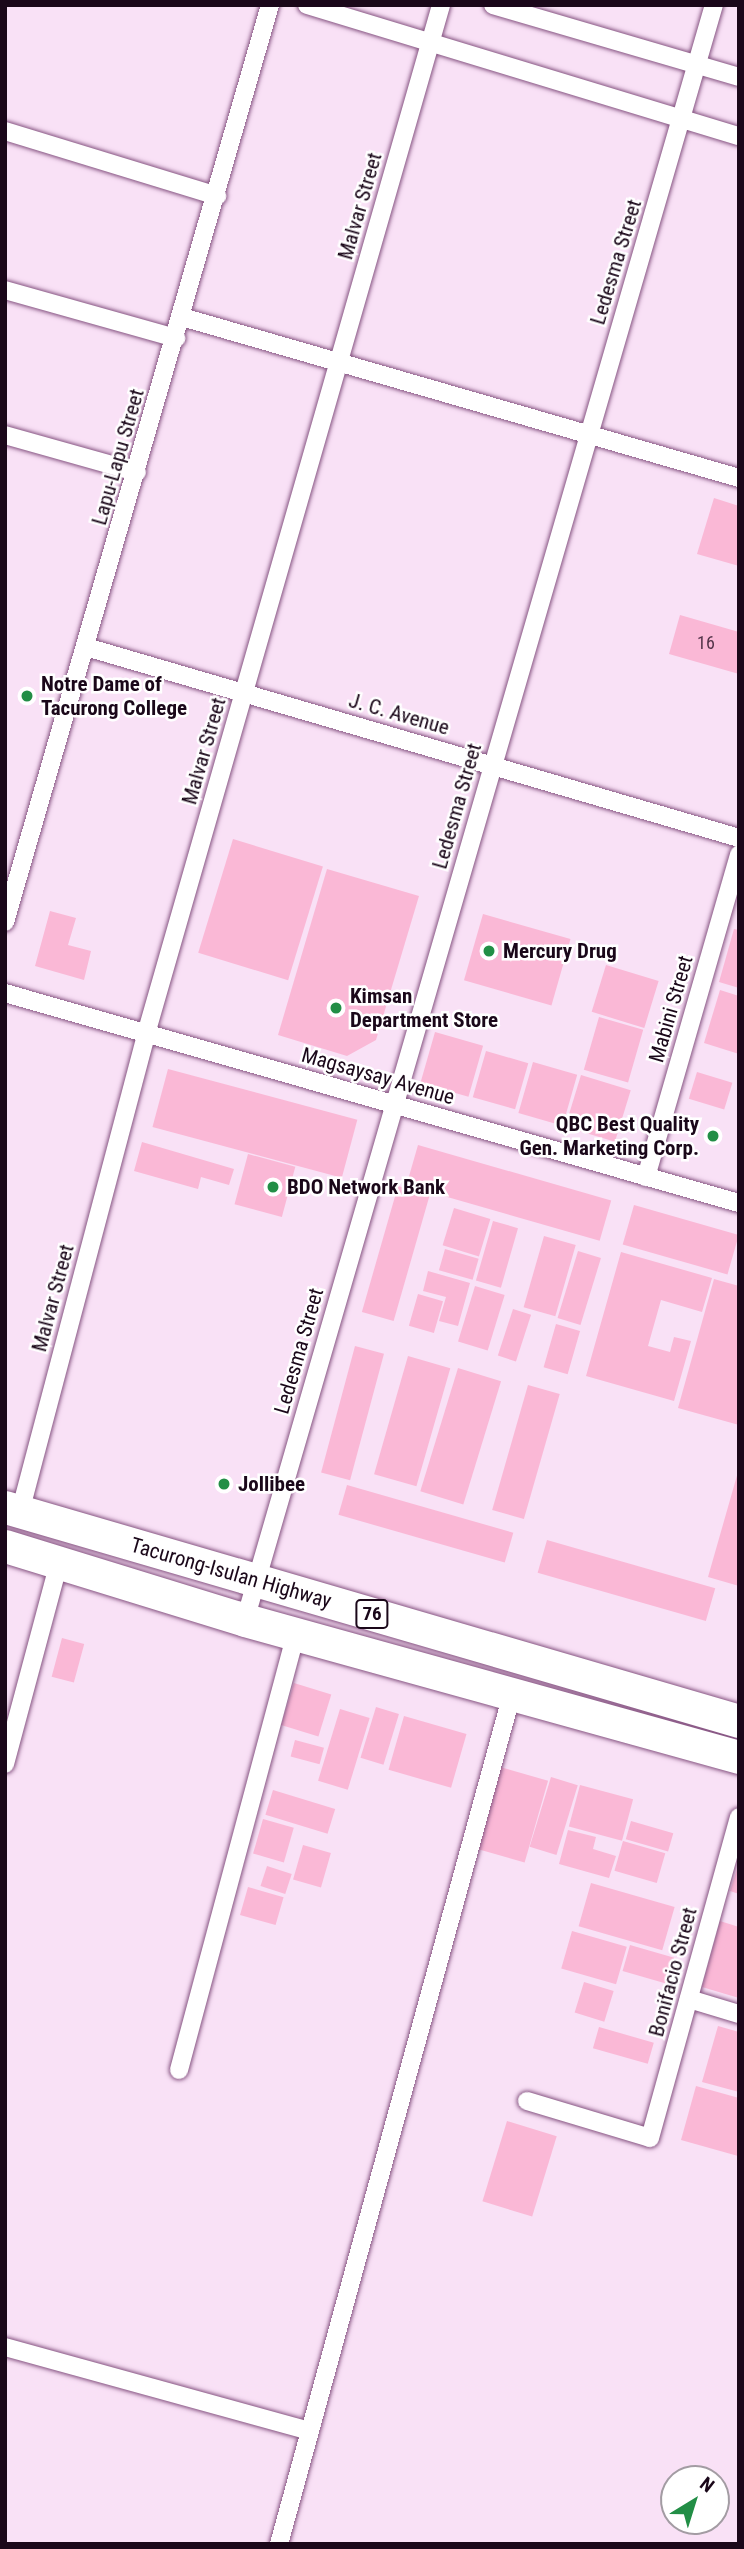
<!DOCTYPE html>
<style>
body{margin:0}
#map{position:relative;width:744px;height:2549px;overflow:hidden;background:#f9e1f6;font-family:"Roboto Condensed",sans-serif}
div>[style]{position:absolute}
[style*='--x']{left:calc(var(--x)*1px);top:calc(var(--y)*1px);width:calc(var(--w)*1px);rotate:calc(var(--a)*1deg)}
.building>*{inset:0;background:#fab8d6;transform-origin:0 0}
.roads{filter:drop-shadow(0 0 2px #865482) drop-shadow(0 0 2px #865482)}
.street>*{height:18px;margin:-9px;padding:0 9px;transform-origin:9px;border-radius:9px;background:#fff}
.highway>*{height:33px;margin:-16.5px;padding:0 16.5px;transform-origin:16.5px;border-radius:16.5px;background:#fff}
.dots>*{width:19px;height:19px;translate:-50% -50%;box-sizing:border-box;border:4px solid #fff;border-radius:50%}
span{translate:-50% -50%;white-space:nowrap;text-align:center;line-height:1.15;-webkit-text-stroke:5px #fff;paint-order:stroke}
.number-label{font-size:18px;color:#523348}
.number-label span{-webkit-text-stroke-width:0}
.shield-label span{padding:2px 5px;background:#fff;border:2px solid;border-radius:5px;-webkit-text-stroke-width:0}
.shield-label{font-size:19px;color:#1a0719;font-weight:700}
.street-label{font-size:21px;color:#1a0719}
.poi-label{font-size:21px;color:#1a0719;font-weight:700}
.left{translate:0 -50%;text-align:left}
.right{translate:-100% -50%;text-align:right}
.frame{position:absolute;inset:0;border:7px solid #1a0719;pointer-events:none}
.north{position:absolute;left:660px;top:2465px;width:70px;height:70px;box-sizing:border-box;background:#fff;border:2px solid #a39ca3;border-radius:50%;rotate:38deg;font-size:19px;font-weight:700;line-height:28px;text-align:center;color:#1a0719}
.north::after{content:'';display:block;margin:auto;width:24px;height:32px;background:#228e46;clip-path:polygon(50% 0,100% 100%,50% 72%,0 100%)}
</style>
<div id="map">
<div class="building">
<div style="clip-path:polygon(714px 498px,739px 506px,739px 566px,697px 554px)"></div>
<div style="clip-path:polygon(680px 615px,739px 632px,739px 674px,669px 654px)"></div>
<div style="left:233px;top:839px;width:94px;height:119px;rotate:17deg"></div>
<div style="clip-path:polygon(327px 869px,419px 896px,376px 1040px,347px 1056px,278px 1035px)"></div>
<div style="clip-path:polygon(50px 911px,76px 918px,68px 945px,91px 951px,84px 980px,35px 966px)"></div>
<div style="left:483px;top:914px;width:91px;height:69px;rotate:16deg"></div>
<div style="clip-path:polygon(734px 929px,739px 930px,739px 988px,719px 982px)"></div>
<div style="left:606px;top:965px;width:55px;height:49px;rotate:17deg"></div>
<div style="clip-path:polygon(720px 990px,739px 996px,739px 1054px,704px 1043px)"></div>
<div style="left:599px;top:1017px;width:46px;height:55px;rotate:16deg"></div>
<div style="left:435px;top:1032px;width:50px;height:53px;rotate:16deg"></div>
<div style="left:486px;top:1051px;width:44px;height:48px;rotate:16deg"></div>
<div style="left:533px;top:1062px;width:46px;height:53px;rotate:16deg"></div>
<div style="left:168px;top:1069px;width:196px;height:60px;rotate:15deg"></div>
<div style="left:697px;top:1072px;width:37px;height:28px;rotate:17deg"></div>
<div style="left:581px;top:1075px;width:52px;height:54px;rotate:17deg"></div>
<div style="clip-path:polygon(142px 1142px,234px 1169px,229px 1185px,201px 1177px,198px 1189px,134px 1171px)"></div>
<div style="left:418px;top:1145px;width:201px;height:42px;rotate:16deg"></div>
<div style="left:248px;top:1154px;width:49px;height:52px;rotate:15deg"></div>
<div style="left:398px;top:1186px;width:33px;height:131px;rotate:16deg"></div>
<div style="left:634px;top:1205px;width:109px;height:41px;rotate:16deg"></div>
<div style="left:454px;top:1208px;width:38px;height:39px;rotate:17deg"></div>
<div style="left:493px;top:1221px;width:26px;height:62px;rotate:16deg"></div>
<div style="left:544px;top:1236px;width:33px;height:74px;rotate:16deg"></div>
<div style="left:445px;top:1249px;width:35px;height:22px;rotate:16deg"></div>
<div style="left:578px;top:1251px;width:24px;height:70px;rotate:17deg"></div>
<div style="clip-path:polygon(621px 1252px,712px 1278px,702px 1312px,661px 1300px,648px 1346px,670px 1352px,674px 1337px,691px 1341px,674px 1401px,586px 1376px)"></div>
<div style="clip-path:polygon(428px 1271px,470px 1283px,458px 1326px,439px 1321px,446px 1297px,423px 1291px)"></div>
<div style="clip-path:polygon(714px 1279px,739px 1286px,739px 1425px,678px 1408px)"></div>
<div style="left:475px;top:1286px;width:31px;height:58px;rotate:17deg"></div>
<div style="left:418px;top:1294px;width:26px;height:33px;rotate:16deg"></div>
<div style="left:513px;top:1309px;width:19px;height:49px;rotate:18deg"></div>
<div style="left:556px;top:1324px;width:25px;height:45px;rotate:16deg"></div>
<div style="left:355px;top:1346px;width:30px;height:131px;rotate:15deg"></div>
<div style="left:408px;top:1356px;width:44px;height:123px;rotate:16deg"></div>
<div style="left:458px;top:1368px;width:45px;height:129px;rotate:17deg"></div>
<div style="left:528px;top:1385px;width:33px;height:130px;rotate:16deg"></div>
<div style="clip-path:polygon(738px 1472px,739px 1472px,739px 1586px,708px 1577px)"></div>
<div style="left:347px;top:1485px;width:173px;height:31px;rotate:16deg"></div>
<div style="left:547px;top:1540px;width:175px;height:34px;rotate:16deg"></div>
<div style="left:62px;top:1638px;width:23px;height:40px;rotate:15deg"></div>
<div style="left:294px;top:1683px;width:39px;height:44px;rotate:17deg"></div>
<div style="left:376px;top:1707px;width:24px;height:53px;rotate:17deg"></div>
<div style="left:340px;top:1709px;width:31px;height:75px;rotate:17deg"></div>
<div style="left:404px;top:1716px;width:65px;height:56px;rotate:16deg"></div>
<div style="left:295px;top:1740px;width:30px;height:17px;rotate:15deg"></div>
<div style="left:500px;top:1767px;width:50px;height:85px;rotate:16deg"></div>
<div style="left:551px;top:1777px;width:28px;height:73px;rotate:17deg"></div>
<div style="left:580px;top:1785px;width:55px;height:43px;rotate:15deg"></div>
<div style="left:273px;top:1790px;width:65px;height:26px;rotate:17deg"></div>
<div style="left:263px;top:1819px;width:32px;height:36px;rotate:16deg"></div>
<div style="left:631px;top:1821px;width:44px;height:19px;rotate:16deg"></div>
<div style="clip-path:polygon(568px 1830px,596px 1837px,593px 1849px,616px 1856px,609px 1878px,559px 1864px)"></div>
<div style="left:623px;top:1841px;width:44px;height:31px;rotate:16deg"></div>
<div style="left:303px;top:1845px;width:29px;height:36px;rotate:16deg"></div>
<div style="left:267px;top:1866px;width:26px;height:21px;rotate:18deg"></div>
<div style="clip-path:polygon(738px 1866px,739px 1866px,739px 1894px,730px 1891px)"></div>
<div style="left:591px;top:1883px;width:87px;height:45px;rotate:16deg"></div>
<div style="left:248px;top:1887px;width:37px;height:29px;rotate:16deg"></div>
<div style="clip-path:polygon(720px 1921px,739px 1927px,739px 1998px,702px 1987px)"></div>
<div style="left:572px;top:1931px;width:57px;height:39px;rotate:16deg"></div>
<div style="left:630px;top:1945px;width:46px;height:27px;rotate:16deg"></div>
<div style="left:584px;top:1982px;width:31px;height:32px;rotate:17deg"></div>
<div style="clip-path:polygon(718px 2026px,739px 2032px,739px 2092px,702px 2082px)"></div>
<div style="left:599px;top:2027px;width:57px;height:22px;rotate:16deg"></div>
<div style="clip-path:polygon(696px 2086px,739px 2098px,738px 2156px,681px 2140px)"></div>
<div style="left:507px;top:2121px;width:52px;height:84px;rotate:17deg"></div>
</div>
<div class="roads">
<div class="street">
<div style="--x:307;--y:5;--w:451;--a:16.9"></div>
<div style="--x:493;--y:5;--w:256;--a:16.3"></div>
<div style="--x:5;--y:131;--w:222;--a:17"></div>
<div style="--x:5;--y:290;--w:178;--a:15.7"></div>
<div style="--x:182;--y:317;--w:580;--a:16.12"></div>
<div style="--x:5;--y:435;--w:137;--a:15.7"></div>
<div style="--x:86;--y:647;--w:680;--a:16.3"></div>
<div style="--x:5;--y:922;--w:955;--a:-73.88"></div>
<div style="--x:5;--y:993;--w:763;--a:15.97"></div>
<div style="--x:646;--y:1177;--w:336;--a:-73.9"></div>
<div style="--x:20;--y:1512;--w:494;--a:-75.2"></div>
<div style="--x:146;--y:1034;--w:1070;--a:-74"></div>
<div style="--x:245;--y:1620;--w:1682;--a:-73.81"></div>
<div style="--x:5;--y:1764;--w:209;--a:-75"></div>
<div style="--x:689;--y:1999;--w:52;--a:16.7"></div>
<div style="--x:179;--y:2070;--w:451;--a:-75"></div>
<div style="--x:527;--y:2101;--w:128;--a:16.7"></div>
<div style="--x:650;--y:2138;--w:333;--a:-74.5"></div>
<div style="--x:5;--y:2347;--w:316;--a:15.4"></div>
<div style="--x:279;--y:2544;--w:881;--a:-74.67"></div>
</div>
<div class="highway">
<div style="--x:5;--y:1507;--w:765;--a:16.25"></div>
<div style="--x:5;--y:1546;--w:251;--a:17.1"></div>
<div style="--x:245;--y:1620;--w:513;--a:15.5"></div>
</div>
</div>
<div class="dots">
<div style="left:27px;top:696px;background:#228e46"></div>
<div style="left:489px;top:951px;background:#228e46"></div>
<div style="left:336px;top:1008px;background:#228e46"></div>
<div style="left:713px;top:1136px;background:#228e46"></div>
<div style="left:273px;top:1187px;background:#228e46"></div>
<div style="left:224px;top:1484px;background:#228e46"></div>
</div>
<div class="number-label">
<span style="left:706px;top:643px">16</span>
</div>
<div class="shield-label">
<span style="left:372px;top:1614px">76</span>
</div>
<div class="street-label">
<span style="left:360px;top:206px;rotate:-74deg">Malvar Street</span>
<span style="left:616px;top:262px;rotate:-73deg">Ledesma Street</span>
<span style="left:118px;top:457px;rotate:-74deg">Lapu-Lapu Street</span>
<span style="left:399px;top:714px;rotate:16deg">J. C. Avenue</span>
<span style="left:204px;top:751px;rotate:-74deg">Malvar Street</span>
<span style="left:457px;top:806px;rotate:-74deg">Ledesma Street</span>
<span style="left:671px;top:1009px;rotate:-74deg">Mabini Street</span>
<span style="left:378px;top:1076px;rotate:16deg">Magsaysay Avenue</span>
<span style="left:53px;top:1298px;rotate:-75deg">Malvar Street</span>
<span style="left:299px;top:1351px;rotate:-74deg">Ledesma Street</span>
<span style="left:231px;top:1573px;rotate:16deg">Tacurong-Isulan Highway</span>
<span style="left:673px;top:1972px;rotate:-75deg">Bonifacio Street</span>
</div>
<div class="poi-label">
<span class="left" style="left:41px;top:696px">Notre Dame of<br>Tacurong College</span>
<span class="left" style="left:503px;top:951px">Mercury Drug</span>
<span class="left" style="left:350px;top:1008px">Kimsan<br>Department Store</span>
<span class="right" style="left:699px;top:1136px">QBC Best Quality<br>Gen. Marketing Corp.</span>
<span class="left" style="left:287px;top:1187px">BDO Network Bank</span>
<span class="left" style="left:238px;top:1484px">Jollibee</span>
</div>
<div class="frame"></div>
<div class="north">N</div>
</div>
